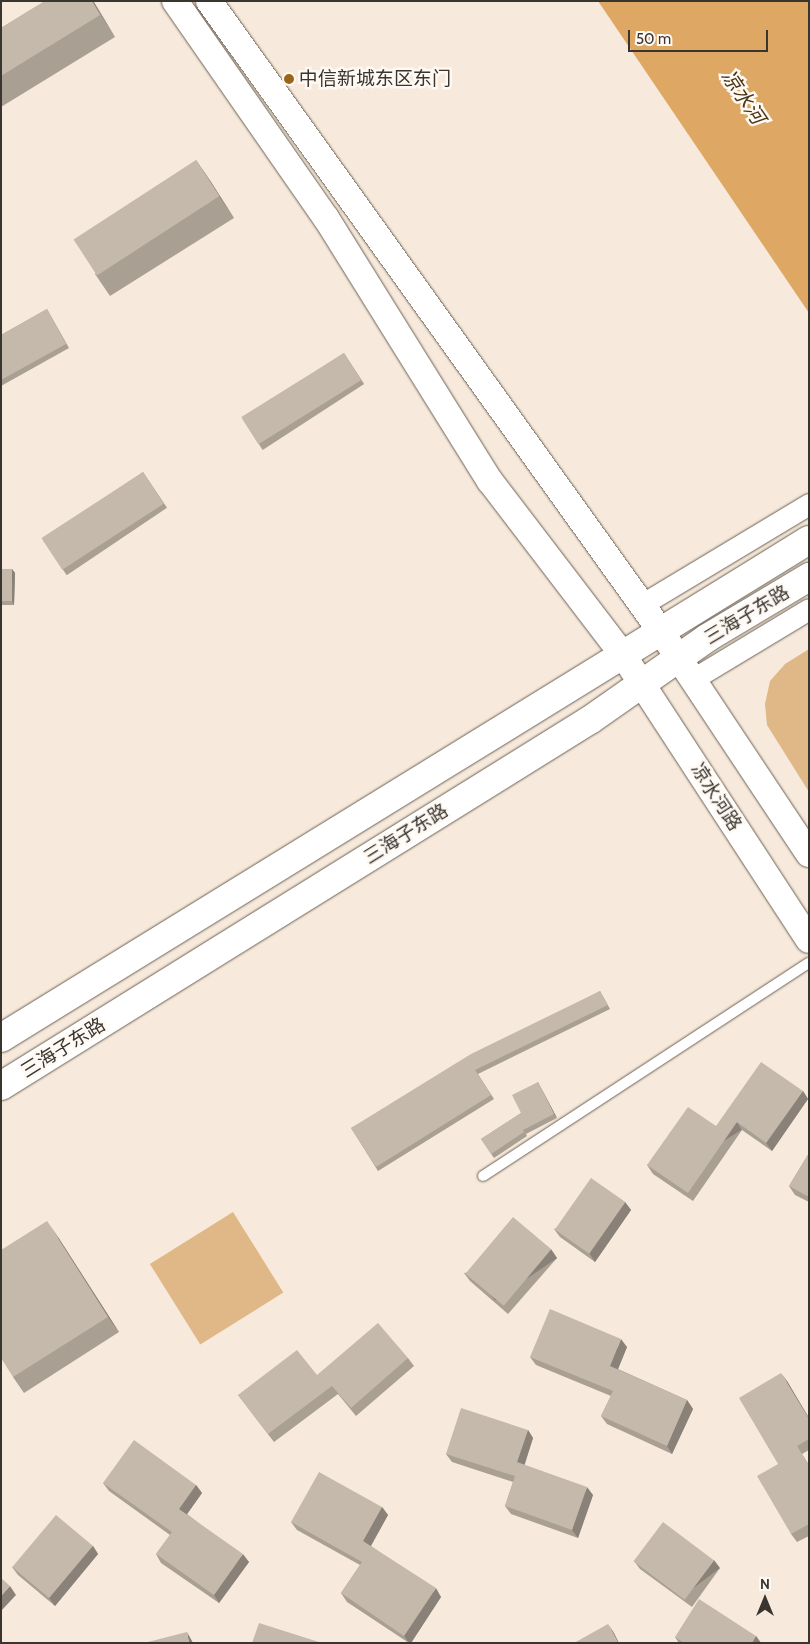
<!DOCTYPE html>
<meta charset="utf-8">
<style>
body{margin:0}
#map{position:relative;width:810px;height:1644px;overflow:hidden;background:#f7eadc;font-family:Cabin,"Noto Sans SC",sans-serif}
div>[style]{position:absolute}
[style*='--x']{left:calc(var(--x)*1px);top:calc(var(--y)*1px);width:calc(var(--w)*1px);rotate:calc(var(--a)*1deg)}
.green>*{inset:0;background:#e0b787;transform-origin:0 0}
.water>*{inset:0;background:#dea864}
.roads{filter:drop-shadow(0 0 1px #6b6053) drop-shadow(0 0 1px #6b6053)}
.service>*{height:10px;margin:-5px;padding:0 5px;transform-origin:5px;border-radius:5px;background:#fff}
.minor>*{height:21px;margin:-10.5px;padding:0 10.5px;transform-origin:10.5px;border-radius:10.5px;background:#fff}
.tertiary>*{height:26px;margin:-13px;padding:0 13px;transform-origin:13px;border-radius:13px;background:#fff}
.primary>*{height:28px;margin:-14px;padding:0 14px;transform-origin:14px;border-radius:14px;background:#fff}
.wall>*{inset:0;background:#a99f93;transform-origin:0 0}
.shaded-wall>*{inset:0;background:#8a8278;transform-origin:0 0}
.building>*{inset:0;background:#c5b9ab;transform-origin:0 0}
.dots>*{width:14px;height:14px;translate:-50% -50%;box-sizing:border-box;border:2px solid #fef9f3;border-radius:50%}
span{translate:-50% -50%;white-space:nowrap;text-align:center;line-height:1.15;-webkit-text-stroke:5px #fef9f3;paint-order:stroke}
.poi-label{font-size:19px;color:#3a352f}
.left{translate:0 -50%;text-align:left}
.street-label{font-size:19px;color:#3a352f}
.water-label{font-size:20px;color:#4c3517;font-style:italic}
.frame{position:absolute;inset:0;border:2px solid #3a352f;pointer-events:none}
.north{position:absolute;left:740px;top:1574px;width:50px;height:50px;-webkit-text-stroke:4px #fef9f3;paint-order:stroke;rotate:0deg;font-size:14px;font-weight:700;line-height:20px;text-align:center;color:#3a352f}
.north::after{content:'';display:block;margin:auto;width:18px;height:22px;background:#3a352f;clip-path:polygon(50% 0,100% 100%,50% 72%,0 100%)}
.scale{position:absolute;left:628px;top:30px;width:140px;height:22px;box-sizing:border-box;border:2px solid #3a352f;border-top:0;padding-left:6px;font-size:15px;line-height:18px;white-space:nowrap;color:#3a352f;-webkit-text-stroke:4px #fef9f3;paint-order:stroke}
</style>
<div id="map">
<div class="green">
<div style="clip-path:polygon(809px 649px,809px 792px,767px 725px,765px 704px,770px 681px,785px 664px)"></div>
<div style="left:233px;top:1212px;width:95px;height:98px;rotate:58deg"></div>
</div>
<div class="water">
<div style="clip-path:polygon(598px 1px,809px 1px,809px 313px)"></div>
</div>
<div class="roads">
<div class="service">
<div style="--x:483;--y:1176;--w:389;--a:-33.2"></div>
</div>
<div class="minor">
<div style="--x:641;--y:605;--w:196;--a:-31"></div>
<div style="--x:693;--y:679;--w:135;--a:-31.1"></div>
</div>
<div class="tertiary">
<div style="--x:175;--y:1;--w:264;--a:55.2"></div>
<div style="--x:326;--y:218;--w:310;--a:58.1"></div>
<div style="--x:490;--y:481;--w:219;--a:52.6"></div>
<div style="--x:623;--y:655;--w:340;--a:56.9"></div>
<div style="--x:209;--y:1;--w:774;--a:54.36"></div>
<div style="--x:660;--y:630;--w:269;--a:56.4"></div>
</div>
<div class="primary">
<div style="--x:1;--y:1038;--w:949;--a:-31.65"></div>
<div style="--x:1;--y:1086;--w:693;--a:-31.86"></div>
<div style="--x:590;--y:720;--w:143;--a:-35"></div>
<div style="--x:707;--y:638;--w:119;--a:-30.9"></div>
</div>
</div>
<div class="wall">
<div style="clip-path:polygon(45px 1px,93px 1px,115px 37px,1px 107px,1px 28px)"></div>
<div style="clip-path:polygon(196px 160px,211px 182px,234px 218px,110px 296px,95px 274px)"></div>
<div style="clip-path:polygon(47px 309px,69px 348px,1px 386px,1px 335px)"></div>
<div style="left:344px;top:353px;width:37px;height:121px;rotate:57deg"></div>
<div style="left:143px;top:472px;width:43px;height:121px;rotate:56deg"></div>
<div style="clip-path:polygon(1px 569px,12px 569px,15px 573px,14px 605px,1px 605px)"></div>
<div style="clip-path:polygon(600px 991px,610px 1009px,478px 1074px,494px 1099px,378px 1171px,351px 1128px)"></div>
<div style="clip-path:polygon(538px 1082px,557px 1118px,526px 1134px,527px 1136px,494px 1158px,481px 1139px,521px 1113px)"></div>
<div style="clip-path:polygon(803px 1091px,808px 1099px,772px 1151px,742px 1130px,693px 1201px,653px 1174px,647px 1165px)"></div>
<div style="clip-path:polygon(809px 1153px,809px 1202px,795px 1195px,789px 1186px)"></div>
<div style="clip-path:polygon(625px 1202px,631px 1210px,595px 1262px,560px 1237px,554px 1229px)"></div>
<div style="clip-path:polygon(58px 1237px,119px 1332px,24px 1393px,13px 1377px)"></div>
<div style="clip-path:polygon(557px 1258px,508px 1314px,470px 1281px,464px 1273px)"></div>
<div style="clip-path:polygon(627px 1347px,618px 1369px,687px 1400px,693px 1409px,672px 1454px,607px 1424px,601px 1416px,611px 1396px,536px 1365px,530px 1357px)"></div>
<div style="clip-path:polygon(408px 1358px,414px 1366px,356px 1416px,338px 1394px,274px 1442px,238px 1395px,317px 1375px)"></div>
<div style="clip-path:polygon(787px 1381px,809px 1418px,809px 1450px,802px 1454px,809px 1465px,809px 1536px,797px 1542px,791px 1534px,778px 1464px)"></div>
<div style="clip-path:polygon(528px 1430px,533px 1438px,524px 1465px,593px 1495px,578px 1538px,511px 1514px,505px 1506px,513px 1482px,452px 1462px,446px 1454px)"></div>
<div style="clip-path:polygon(103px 1483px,196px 1485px,202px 1493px,187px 1514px,249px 1562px,219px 1603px,161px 1563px,156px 1554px,170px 1535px,109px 1491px)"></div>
<div style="clip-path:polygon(382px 1507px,388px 1515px,371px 1546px,441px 1597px,411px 1643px,409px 1643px,347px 1602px,341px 1593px,360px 1565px,297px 1530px,291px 1522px)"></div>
<div style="clip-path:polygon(93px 1546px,98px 1554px,55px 1606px,18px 1575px,12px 1567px)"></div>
<div style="clip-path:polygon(634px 1561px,720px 1568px,692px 1607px,640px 1569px)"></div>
<div style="clip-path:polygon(756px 1636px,761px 1643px,679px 1643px,675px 1637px)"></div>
</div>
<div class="shaded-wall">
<div style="clip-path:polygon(92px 1px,93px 1px,94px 2px,115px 37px)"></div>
<div style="clip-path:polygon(196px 160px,211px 182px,234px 218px,219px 196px)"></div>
<div style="clip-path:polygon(12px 569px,15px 573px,14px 605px,12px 601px)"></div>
<div style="clip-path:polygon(538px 1082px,540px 1086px,557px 1118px,554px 1114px)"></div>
<div style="clip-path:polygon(803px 1091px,808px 1099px,772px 1151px,766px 1143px)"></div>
<div style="left:737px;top:1122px;width:9px;height:86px;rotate:58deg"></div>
<div style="clip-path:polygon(625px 1202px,631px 1210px,595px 1262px,589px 1253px)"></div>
<div style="clip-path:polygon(47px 1221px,58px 1237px,119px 1332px,108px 1317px)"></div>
<div style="left:551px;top:1249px;width:11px;height:75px;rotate:56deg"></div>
<div style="clip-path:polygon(621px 1339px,627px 1347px,616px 1374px,610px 1366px)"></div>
<div style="clip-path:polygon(781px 1373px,787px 1381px,809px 1418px,809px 1419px)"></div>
<div style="clip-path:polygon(687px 1400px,693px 1409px,672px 1454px,667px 1446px)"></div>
<div style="clip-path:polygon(528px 1430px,533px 1438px,523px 1470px,517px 1462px)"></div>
<div style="clip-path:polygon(196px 1485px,202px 1493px,185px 1517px,179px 1509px)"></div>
<div style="clip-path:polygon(587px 1487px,593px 1495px,578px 1538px,572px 1530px)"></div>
<div style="clip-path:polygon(382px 1507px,388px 1515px,369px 1549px,363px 1541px)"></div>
<div style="clip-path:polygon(93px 1546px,98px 1554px,55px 1606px,49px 1598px)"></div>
<div style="clip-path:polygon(243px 1554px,249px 1562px,219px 1603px,214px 1595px)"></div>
<div style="left:714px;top:1560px;width:10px;height:48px;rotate:53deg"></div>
<div style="clip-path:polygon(10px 1586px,16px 1595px,1px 1611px,1px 1596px)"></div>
<div style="clip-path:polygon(436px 1588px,441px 1597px,411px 1643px,409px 1643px,404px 1636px)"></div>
<div style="clip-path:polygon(608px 1624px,614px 1633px,619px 1643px,618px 1643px)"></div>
<div style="clip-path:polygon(187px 1632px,192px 1641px,193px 1643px,189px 1643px)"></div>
<div style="clip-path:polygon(756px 1636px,761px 1643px,752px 1643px)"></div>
</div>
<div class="building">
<div style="clip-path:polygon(45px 1px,92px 1px,100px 15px,1px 76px,1px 28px)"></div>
<div style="left:196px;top:160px;width:43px;height:146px;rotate:57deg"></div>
<div style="clip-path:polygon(47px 309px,66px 344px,1px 380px,1px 335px)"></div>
<div style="left:344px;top:353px;width:32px;height:121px;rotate:58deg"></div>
<div style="left:143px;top:472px;width:38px;height:121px;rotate:57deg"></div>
<div style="left:1px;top:569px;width:11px;height:32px"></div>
<div style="clip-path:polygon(600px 991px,608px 1005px,475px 1070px,491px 1095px,376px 1167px,351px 1128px,471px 1054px)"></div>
<div style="clip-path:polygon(761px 1062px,803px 1091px,766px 1143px,737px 1122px,688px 1193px,647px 1165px,688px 1107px,716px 1126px)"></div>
<div style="clip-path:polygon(538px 1082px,554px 1114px,523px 1130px,524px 1132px,491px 1154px,481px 1139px,521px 1113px,512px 1095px)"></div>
<div style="clip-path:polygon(809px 1153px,809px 1197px,789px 1186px)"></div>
<div style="left:591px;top:1178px;width:42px;height:63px;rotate:35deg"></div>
<div style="left:513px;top:1217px;width:50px;height:74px;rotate:40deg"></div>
<div style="clip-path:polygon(47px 1221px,108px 1317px,13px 1377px,1px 1358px,1px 1250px)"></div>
<div style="clip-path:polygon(550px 1309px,621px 1339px,610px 1366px,687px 1400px,667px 1446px,601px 1416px,613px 1391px,530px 1357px)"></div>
<div style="clip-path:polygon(378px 1323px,408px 1358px,351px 1408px,332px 1386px,268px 1434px,238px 1395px,297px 1350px,317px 1375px)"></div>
<div style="clip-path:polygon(781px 1373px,809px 1419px,809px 1439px,797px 1446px,809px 1466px,809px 1524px,791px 1534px,757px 1476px,778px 1464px,739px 1398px)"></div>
<div style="clip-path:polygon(461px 1408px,528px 1430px,517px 1462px,587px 1487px,572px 1530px,505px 1506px,515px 1476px,446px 1454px)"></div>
<div style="clip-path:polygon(134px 1440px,196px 1485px,179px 1509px,243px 1554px,214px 1595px,156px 1554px,172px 1532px,103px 1483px)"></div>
<div style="clip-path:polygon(319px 1472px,382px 1507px,363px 1541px,436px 1588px,404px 1636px,341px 1593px,362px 1562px,291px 1522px)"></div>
<div style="left:56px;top:1515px;width:48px;height:68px;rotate:40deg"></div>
<div style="left:663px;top:1522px;width:64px;height:49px;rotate:37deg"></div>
<div style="clip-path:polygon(1px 1578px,10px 1586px,1px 1596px)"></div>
<div style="clip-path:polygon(699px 1599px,756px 1636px,752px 1643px,684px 1643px,675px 1637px)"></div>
<div style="clip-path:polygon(259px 1623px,322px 1643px,252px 1643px)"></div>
<div style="clip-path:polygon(608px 1624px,618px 1643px,574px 1643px)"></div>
<div style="clip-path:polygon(187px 1632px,189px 1643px,144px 1643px)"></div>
</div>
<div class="dots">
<div style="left:289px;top:79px;background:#99651b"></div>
</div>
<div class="poi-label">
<span class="left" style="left:299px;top:79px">中信新城东区东门</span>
</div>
<div class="street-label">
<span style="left:747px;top:615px;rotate:-31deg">三海子东路</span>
<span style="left:716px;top:797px;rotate:57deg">凉水河路</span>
<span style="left:406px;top:834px;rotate:-32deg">三海子东路</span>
<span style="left:63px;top:1048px;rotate:-32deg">三海子东路</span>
</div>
<div class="water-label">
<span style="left:743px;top:97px;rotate:56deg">凉水河</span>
</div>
<div class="frame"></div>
<div class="north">N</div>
<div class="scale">50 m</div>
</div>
